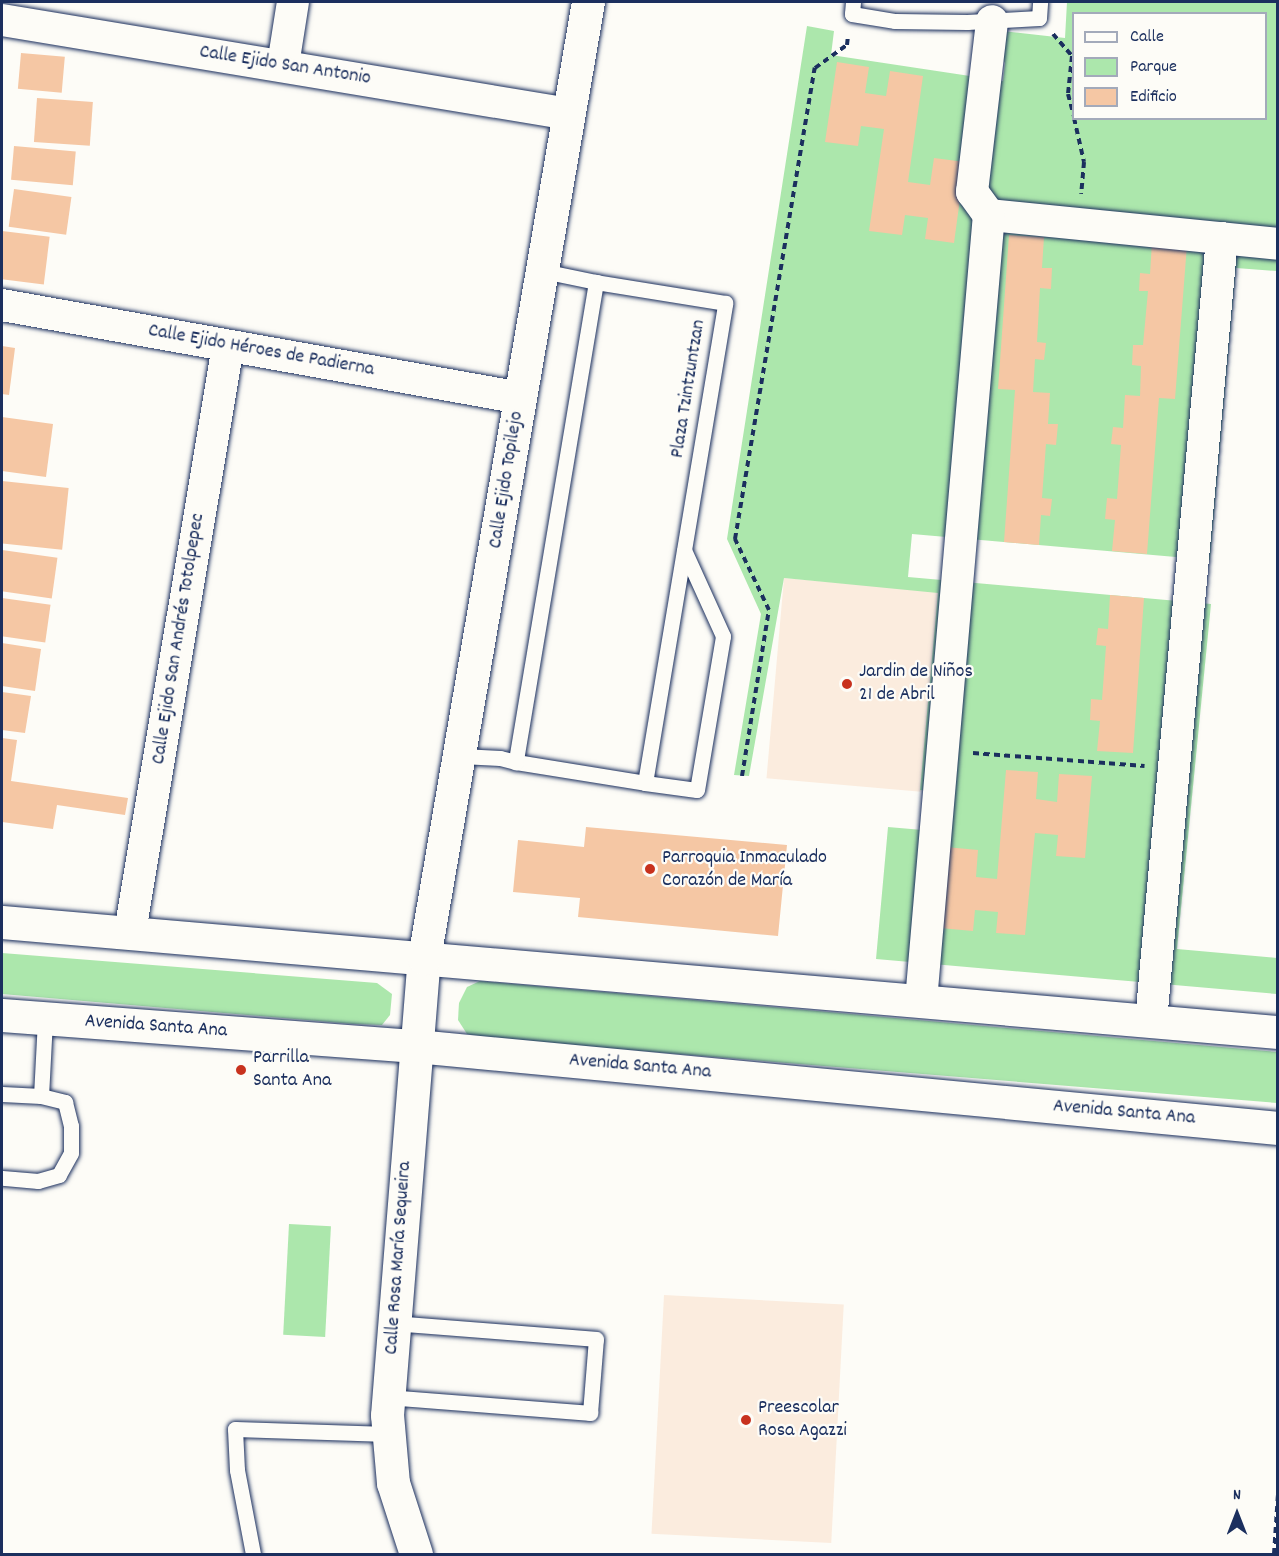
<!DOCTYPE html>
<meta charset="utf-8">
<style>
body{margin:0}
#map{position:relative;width:1279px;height:1556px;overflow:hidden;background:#fdfcf7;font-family:Dekko,sans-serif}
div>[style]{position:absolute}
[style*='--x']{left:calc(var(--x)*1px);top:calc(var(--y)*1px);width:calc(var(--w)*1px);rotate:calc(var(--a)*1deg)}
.built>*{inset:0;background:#fbecde;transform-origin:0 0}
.green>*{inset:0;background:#ace7ac;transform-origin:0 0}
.building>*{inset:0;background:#f5c7a4;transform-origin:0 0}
.path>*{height:4px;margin-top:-2px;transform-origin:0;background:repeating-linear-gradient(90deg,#1b2f5e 0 6px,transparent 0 10.5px)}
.roads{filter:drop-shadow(0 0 2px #1b2f5e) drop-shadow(0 0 2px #1b2f5e)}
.lane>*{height:15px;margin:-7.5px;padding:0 7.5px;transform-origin:7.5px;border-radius:7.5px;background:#fdfcf7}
.street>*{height:32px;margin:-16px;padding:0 16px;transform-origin:16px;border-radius:16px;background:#fdfcf7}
.secondary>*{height:33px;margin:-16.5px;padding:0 16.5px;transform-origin:16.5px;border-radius:16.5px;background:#fdfcf7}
.dots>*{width:16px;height:16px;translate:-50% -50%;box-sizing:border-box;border:3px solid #fdfcf7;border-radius:50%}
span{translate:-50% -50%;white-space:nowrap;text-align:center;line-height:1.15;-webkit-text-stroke:4.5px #fdfcf7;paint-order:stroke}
.street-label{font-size:20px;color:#1b2f5e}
.poi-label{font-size:20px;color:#1b2f5e}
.left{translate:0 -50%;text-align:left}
.frame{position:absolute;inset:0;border:3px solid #1b2f5e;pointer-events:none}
.legend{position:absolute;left:1072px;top:12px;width:195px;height:108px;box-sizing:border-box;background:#fdfcf7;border:2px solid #a3aaba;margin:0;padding:8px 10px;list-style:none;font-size:18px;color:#1b2f5e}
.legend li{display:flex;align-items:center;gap:12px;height:30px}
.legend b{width:30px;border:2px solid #a3aaba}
.north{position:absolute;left:1207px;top:1484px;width:60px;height:60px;-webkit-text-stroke:4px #fdfcf7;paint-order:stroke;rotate:0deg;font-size:16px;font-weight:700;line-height:24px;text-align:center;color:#1b2f5e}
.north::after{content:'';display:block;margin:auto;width:21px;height:27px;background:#1b2f5e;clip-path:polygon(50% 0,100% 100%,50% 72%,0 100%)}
</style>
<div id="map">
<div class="built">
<div style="left:784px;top:578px;width:155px;height:201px;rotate:5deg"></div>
<div style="left:664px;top:1295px;width:180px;height:239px;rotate:3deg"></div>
</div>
<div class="green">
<div style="clip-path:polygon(evenodd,1067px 2px,1277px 2px,1277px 271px,1236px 268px,1210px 560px,912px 534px,908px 577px,1211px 604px,1177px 949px,1277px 958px,1277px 994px,876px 959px,888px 827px,934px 831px,938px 792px,920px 790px,938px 593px,784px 578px,749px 776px,734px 775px,761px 614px,727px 539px,807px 26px,834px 31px,831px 55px,1003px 81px,1005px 63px,984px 29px,1065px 38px,1067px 2px,1074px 14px,1266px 14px,1266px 118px,1074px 118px,1074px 14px)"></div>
<div style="clip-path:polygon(2px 953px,377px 983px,392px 994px,390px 1015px,382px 1025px,353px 1024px,2px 994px)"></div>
<div style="clip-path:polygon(480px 981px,1277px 1052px,1277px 1103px,494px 1039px,467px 1034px,458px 1020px,459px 1003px,467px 987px)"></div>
<div style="left:289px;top:1224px;width:42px;height:111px;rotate:3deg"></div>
</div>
<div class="building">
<div style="left:21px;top:53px;width:44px;height:36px;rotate:5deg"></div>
<div style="clip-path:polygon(837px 62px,869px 67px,865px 93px,886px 96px,890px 71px,923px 76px,908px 182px,930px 185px,934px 158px,965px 162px,954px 243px,925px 239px,928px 218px,905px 215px,902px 235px,869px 231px,884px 129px,861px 126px,858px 146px,825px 142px)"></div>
<div style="left:37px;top:98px;width:56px;height:44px;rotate:4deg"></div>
<div style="left:14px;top:146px;width:62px;height:34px;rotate:5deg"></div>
<div style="left:14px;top:189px;width:58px;height:38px;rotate:8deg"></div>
<div style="left:2px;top:231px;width:48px;height:48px;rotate:7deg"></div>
<div style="clip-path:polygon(1009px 235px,1044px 237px,1042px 268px,1052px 268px,1051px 289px,1040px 288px,1037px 342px,1046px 343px,1044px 360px,1035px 359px,1033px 392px,1050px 393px,1048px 424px,1058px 424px,1056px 445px,1046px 444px,1042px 498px,1052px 499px,1050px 516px,1041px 515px,1039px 545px,1004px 542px,1015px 390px,998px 389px)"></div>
<div style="clip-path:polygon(1152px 242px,1187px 245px,1175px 399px,1159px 398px,1147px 554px,1112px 551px,1115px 520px,1105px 519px,1107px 498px,1117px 499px,1121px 445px,1111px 444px,1113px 427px,1123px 428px,1125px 395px,1140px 396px,1141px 366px,1132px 365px,1133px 345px,1143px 345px,1148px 291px,1139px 291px,1140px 273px,1150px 274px)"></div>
<div style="clip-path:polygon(2px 346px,15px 348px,9px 395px,2px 394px)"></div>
<div style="clip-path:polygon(2px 417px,53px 424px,46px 477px,2px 471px)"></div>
<div style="left:2px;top:481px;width:67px;height:62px;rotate:6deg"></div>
<div style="left:2px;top:550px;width:56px;height:41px;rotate:8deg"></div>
<div style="clip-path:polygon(1110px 595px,1144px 598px,1133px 753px,1097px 751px,1100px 721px,1090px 720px,1091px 699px,1102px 700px,1106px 646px,1096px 645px,1098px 628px,1108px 629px)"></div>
<div style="left:2px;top:598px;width:49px;height:38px;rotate:8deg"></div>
<div style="clip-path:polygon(2px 643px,41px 649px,35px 691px,2px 686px)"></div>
<div style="clip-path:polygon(2px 692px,31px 696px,25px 733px,2px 730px)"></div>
<div style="clip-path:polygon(2px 738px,17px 740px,11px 781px,128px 798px,125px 815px,57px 805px,53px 829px,2px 822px)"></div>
<div style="clip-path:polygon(1006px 770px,1038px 772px,1036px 799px,1057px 802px,1059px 774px,1092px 776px,1085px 858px,1056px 856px,1058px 835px,1035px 833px,1025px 935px,996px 933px,998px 912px,975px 910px,973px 931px,940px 928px,946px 847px,978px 850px,976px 877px,997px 879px)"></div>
<div style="clip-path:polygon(586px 827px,787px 845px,778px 936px,578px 917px,580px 898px,513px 892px,518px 840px,584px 847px)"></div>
</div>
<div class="path">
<div style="--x:1053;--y:34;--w:29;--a:49"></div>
<div style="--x:1072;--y:56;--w:38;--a:96"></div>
<div style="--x:1068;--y:94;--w:24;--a:75"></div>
<div style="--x:1074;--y:118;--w:45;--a:77.2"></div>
<div style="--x:1084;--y:162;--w:32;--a:95"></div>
<div style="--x:973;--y:753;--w:172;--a:4.3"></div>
<div style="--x:742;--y:776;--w:168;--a:-80.8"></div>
<div style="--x:769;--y:610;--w:79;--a:-115.6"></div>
<div style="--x:735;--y:539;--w:478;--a:-80.4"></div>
<div style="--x:815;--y:68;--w:39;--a:-36"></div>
<div style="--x:847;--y:45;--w:9;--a:-84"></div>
<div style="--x:1274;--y:1554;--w:60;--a:-86.2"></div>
</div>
<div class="roads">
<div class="lane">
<div style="--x:853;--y:2;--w:12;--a:95"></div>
<div style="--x:852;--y:14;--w:44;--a:9.2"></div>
<div style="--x:895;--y:21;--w:72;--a:0.8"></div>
<div style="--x:967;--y:22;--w:72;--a:-3.2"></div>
<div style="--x:1039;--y:18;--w:16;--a:-86"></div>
<div style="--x:543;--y:271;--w:54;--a:11.7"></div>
<div style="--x:461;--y:756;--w:39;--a:3"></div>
<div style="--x:500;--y:758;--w:16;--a:14"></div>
<div style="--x:516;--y:762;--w:131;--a:9.2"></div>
<div style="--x:645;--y:783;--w:487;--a:-80.5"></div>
<div style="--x:725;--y:303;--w:131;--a:-170.8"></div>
<div style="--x:596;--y:282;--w:487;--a:99.5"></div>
<div style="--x:645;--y:783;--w:52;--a:7.7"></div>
<div style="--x:697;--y:790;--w:156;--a:-80.4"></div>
<div style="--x:723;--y:636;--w:94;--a:-114.4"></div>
<div style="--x:2;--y:1094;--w:39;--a:3"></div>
<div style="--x:41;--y:1096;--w:25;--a:14"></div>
<div style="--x:65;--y:1102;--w:25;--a:76"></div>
<div style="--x:71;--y:1126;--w:27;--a:90"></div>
<div style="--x:71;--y:1153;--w:25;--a:119"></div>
<div style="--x:59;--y:1175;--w:22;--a:164"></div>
<div style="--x:38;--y:1181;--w:36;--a:-175"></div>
<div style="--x:41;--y:1096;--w:77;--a:-87"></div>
<div style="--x:388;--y:1397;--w:203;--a:4.5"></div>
<div style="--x:590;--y:1413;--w:74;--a:-85.4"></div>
<div style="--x:596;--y:1339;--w:203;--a:-175.5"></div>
<div style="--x:253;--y:1554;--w:86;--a:-100.8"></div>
<div style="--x:237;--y:1470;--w:41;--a:-92.8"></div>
<div style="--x:235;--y:1429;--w:153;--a:1.9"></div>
</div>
<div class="street">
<div style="--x:2;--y:20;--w:575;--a:9.41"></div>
<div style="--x:283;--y:65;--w:64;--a:-81"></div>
<div style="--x:989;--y:215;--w:290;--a:5.7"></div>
<div style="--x:2;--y:305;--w:527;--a:10.16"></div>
<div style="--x:130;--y:932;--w:594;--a:-80.51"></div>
<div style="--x:921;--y:1001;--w:789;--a:-85.06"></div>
<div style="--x:989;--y:215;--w:29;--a:-126"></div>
<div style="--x:972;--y:192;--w:172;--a:-83.3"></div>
<div style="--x:1151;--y:1021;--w:786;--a:-84.82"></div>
</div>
<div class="secondary">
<div style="--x:2;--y:922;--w:1281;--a:4.93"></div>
<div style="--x:2;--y:1015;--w:415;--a:4.3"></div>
<div style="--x:416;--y:1046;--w:866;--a:5.43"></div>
<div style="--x:416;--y:1554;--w:75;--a:-107.9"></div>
<div style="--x:393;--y:1483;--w:68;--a:-95"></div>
<div style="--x:387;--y:1415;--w:458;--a:-85.4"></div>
<div style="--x:424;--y:958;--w:970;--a:-80.27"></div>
</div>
</div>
<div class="dots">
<div style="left:847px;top:684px;background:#c8321e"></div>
<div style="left:650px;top:869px;background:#c8321e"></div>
<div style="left:241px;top:1070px;background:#c8321e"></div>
<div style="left:746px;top:1420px;background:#c8321e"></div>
</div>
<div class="street-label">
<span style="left:285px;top:66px;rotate:9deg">Calle Ejido San Antonio</span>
<span style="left:261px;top:351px;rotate:10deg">Calle Ejido Héroes de Padierna</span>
<span style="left:689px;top:389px;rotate:-81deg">Plaza Tzintzuntzan</span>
<span style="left:507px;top:480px;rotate:-81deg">Calle Ejido Topilejo</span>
<span style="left:179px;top:639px;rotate:-81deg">Calle Ejido San Andrés Totolpepec</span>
<span style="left:156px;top:1027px;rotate:4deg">Avenida Santa Ana</span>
<span style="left:640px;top:1067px;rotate:5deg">Avenida Santa Ana</span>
<span style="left:1124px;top:1113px;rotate:5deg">Avenida Santa Ana</span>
<span style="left:399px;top:1258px;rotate:-86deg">Calle Rosa María Sequeira</span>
</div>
<div class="poi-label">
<span class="left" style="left:859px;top:684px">Jardin de Niños<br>21 de Abril</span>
<span class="left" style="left:662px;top:870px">Parroquia Inmaculado<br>Corazón de María</span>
<span class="left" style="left:253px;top:1070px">Parrilla<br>Santa Ana</span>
<span class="left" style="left:758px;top:1420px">Preescolar<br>Rosa Agazzi</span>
</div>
<div class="frame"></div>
<ul class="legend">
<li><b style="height:8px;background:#fdfcf7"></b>Calle</li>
<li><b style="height:16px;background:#ace7ac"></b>Parque</li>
<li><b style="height:16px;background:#f5c7a4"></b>Edificio</li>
</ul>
<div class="north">N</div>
</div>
